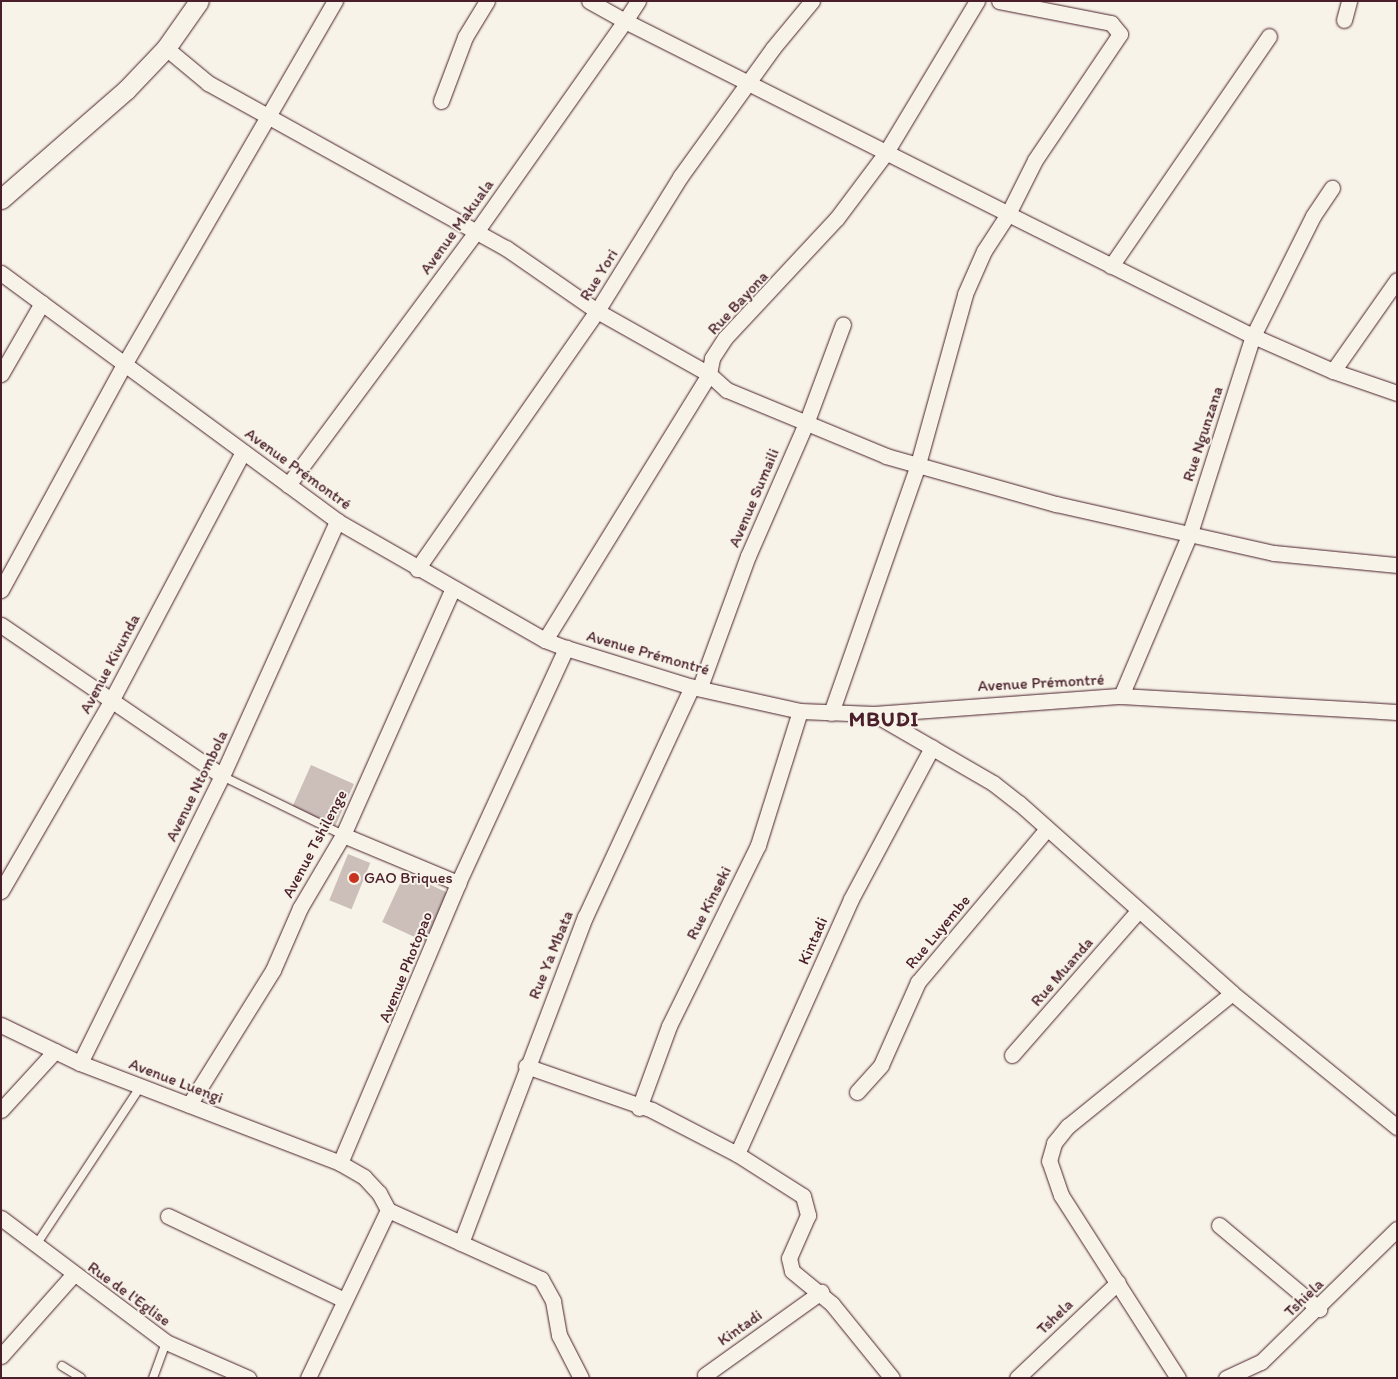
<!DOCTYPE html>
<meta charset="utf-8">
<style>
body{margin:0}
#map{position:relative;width:1398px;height:1379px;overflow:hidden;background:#f7f3e8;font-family:Itim,sans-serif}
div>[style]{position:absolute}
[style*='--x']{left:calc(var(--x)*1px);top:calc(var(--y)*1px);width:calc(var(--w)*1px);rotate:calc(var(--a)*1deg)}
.building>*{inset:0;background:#ccbfb9;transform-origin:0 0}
.roads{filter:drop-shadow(0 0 1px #4a1f2b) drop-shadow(0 0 1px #4a1f2b)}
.service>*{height:8px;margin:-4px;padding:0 4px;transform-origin:4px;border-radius:4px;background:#f7f3e8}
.minor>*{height:15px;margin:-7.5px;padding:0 7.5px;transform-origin:7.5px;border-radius:7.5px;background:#f7f3e8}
.tertiary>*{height:19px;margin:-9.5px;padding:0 9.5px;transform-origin:9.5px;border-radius:9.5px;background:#f7f3e8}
.dots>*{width:14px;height:14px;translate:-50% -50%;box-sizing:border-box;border:2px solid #f7f3e8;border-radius:50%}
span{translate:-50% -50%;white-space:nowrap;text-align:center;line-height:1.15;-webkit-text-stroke:4px #f7f3e8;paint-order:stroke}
.street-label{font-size:16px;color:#4a1f2b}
.poi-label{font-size:16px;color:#4a1f2b}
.left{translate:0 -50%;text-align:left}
.district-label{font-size:21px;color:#4a1f2b;font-weight:700;letter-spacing:1px}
.frame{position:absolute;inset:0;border:2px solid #4a1f2b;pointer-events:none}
</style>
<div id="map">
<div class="building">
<div style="left:311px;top:765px;width:47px;height:49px;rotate:24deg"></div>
<div style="left:348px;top:854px;width:24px;height:50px;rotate:22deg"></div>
<div style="left:405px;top:873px;width:47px;height:54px;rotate:25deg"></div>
</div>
<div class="roads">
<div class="service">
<div style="--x:222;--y:776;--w:135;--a:26"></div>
<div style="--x:36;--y:1245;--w:191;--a:-56.6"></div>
<div style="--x:62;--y:1366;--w:22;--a:32"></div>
<div style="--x:153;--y:1378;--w:38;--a:-70"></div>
</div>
<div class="minor">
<div style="--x:638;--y:1;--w:24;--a:123"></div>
<div style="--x:625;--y:21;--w:429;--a:26.7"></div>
<div style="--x:1008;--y:214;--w:60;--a:-63.4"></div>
<div style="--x:1035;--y:160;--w:152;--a:-56"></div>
<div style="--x:1120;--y:34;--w:14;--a:-129"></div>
<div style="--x:1111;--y:23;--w:114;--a:-168.9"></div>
<div style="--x:1344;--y:20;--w:20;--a:-75"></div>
<div style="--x:166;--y:48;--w:55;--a:39.8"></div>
<div style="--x:208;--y:83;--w:341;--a:29"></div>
<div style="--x:506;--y:248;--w:111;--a:34.7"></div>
<div style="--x:597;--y:311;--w:129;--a:29.4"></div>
<div style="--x:709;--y:374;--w:24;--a:42"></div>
<div style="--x:727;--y:390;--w:172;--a:22.5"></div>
<div style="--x:886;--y:456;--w:177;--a:15.8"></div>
<div style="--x:1056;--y:504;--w:223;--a:12.7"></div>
<div style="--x:1274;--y:553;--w:124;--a:5.6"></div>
<div style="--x:441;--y:101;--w:68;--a:-69.4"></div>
<div style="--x:465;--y:37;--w:42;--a:-58.6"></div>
<div style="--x:1111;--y:266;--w:279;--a:-55.5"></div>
<div style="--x:1;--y:273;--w:418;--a:36.4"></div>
<div style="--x:337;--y:521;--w:240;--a:29.8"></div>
<div style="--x:545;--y:640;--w:22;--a:21"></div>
<div style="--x:566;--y:648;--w:132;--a:17.2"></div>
<div style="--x:692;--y:687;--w:111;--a:12.5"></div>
<div style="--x:800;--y:711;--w:74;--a:2.3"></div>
<div style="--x:874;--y:714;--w:248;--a:-4.2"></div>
<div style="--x:1121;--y:696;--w:276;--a:3.3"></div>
<div style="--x:1333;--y:371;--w:111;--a:-54.9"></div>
<div style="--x:1;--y:374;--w:82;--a:-60"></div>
<div style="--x:288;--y:485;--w:315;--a:-53.4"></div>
<div style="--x:476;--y:232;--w:258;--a:-54.8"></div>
<div style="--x:625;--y:21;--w:41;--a:-150.9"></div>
<div style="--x:417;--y:569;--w:315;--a:-55.1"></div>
<div style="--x:597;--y:311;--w:158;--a:-58.2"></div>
<div style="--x:680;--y:177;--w:159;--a:-54.2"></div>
<div style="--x:773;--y:48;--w:61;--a:-50.3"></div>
<div style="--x:1;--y:590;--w:259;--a:-61.4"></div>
<div style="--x:125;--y:363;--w:419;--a:-59.9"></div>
<div style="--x:1;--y:625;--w:268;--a:34.3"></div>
<div style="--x:545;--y:640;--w:312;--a:-58.3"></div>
<div style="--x:709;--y:374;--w:16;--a:-79"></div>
<div style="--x:712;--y:358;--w:24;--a:-57"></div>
<div style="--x:725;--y:338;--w:164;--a:-47"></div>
<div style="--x:837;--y:218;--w:80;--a:-53.1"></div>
<div style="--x:885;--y:154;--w:179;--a:-59"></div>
<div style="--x:700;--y:687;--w:140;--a:-69.9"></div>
<div style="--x:748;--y:556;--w:147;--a:-66.4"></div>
<div style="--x:807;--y:421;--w:103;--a:-69.6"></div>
<div style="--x:1121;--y:696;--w:174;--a:-67"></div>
<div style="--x:1189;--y:536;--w:210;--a:-72.3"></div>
<div style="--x:1253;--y:336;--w:134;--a:-63.4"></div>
<div style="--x:1313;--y:216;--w:34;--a:-56"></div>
<div style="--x:831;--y:713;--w:264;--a:-70.7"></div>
<div style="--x:918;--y:464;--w:176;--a:-74.5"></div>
<div style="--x:965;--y:294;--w:47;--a:-66.2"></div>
<div style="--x:984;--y:251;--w:44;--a:-57"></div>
<div style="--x:1008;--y:214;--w:274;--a:26.5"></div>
<div style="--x:1253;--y:336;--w:87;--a:23.6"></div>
<div style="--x:1333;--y:371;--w:68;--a:19"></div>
<div style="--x:874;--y:714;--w:138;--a:30.1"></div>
<div style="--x:993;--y:783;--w:33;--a:38"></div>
<div style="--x:1019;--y:803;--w:285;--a:41.7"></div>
<div style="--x:1232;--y:993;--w:213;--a:39.1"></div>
<div style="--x:343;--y:835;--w:125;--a:22.7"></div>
<div style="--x:1;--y:891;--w:220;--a:-59.9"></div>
<div style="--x:111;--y:701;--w:282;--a:-62.1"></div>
<div style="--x:1;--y:1025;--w:88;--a:25.7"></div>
<div style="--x:80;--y:1063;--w:279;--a:21"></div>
<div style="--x:340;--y:1163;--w:28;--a:30"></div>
<div style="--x:364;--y:1177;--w:22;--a:47"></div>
<div style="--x:379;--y:1193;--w:19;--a:62"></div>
<div style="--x:388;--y:1210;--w:186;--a:115.5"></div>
<div style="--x:1012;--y:1055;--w:191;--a:-48.8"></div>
<div style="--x:80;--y:1063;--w:320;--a:-63.7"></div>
<div style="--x:222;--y:776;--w:280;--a:-65.7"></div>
<div style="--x:526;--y:1066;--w:133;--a:19.2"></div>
<div style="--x:652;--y:1110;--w:96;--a:27.4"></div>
<div style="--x:737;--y:1154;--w:78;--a:32.5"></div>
<div style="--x:803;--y:1196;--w:20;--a:75"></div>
<div style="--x:808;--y:1215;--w:47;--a:113.8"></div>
<div style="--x:789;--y:1258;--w:13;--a:77"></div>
<div style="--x:792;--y:1271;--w:52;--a:39.5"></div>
<div style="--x:832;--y:1304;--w:95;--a:51"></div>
<div style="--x:857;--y:1092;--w:36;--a:-48"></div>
<div style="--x:881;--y:1065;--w:91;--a:-66"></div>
<div style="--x:918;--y:982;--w:199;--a:-49.9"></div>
<div style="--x:189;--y:1105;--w:159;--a:-58.1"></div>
<div style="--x:273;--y:970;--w:68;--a:-66.5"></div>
<div style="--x:300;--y:908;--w:85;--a:-59.5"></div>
<div style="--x:343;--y:835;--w:270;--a:-66"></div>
<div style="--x:639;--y:1108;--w:87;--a:-69.9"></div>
<div style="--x:669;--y:1026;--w:202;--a:-63.8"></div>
<div style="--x:758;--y:845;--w:140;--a:-72.6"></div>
<div style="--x:1;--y:1110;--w:80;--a:-47.5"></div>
<div style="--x:737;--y:1154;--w:279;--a:-65.9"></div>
<div style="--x:851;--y:899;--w:172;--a:-61.9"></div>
<div style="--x:340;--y:1163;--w:304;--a:-67.1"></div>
<div style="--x:458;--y:883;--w:259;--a:-65.3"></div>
<div style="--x:388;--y:1210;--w:168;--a:24.3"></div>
<div style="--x:541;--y:1279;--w:25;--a:61"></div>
<div style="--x:553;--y:1301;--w:35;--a:80"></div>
<div style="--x:559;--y:1335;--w:48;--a:62.9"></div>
<div style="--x:168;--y:1216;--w:193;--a:25.5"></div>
<div style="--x:1;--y:1218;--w:206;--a:36.9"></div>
<div style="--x:166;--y:1342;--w:90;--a:23.7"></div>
<div style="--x:1219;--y:1225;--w:131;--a:40"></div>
<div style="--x:461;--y:1243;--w:349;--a:-69.2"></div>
<div style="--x:585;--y:917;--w:254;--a:-65.1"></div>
<div style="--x:1;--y:1356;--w:108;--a:-48.4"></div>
<div style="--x:705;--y:1375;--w:143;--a:-35.6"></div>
<div style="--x:1017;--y:1378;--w:139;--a:-43.5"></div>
<div style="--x:1178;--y:1378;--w:217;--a:-122.6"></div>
<div style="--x:1061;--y:1195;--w:36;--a:-109"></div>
<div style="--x:1049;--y:1161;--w:19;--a:-74"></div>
<div style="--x:1054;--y:1143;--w:22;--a:-51"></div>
<div style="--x:1068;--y:1126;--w:211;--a:-39"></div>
<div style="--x:1226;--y:1378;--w:38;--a:-25"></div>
<div style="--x:1261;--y:1362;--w:190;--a:-44.4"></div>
</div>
<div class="tertiary">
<div style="--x:1;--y:199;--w:166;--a:-41.1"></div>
<div style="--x:126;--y:90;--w:58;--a:-46.4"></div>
<div style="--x:166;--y:48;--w:57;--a:-54.9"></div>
</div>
</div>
<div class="dots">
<div style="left:354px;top:878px;background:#c8321e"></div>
</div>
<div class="street-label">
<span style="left:457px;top:227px;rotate:-54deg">Avenue Makuala</span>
<span style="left:599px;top:275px;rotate:-58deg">Rue Yori</span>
<span style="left:738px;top:303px;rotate:-47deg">Rue Bayona</span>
<span style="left:1203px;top:434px;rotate:-72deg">Rue Ngunzana</span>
<span style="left:298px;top:469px;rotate:36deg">Avenue Prémontré</span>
<span style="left:754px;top:498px;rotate:-67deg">Avenue Sumaili</span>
<span style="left:648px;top:653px;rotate:16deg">Avenue Prémontré</span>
<span style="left:110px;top:664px;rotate:-62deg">Avenue Kivunda</span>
<span style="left:1041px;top:683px;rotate:-3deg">Avenue Prémontré</span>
<span style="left:197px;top:786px;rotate:-64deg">Avenue Ntombola</span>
<span style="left:315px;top:844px;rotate:-62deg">Avenue Tshilenge</span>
<span style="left:709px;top:903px;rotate:-63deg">Rue Kinseki</span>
<span style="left:938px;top:932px;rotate:-50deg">Rue Luyembe</span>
<span style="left:813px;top:941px;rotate:-66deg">Kintadi</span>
<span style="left:551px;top:955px;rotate:-68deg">Rue Ya Mbata</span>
<span style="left:406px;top:967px;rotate:-68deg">Avenue Photopao</span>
<span style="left:1062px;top:972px;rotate:-49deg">Rue Muanda</span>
<span style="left:176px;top:1081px;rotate:21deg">Avenue Luengi</span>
<span style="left:129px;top:1294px;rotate:36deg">Rue de l'Eglise</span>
<span style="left:1304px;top:1298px;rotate:-44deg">Tshiela</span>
<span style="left:1055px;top:1317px;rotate:-44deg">Tshela</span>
<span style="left:740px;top:1328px;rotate:-35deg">Kintadi</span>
</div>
<div class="poi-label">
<span class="left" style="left:364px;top:878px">GAO Briques</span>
</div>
<div class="district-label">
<span style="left:884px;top:719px">MBUDI</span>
</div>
<div class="frame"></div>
</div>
